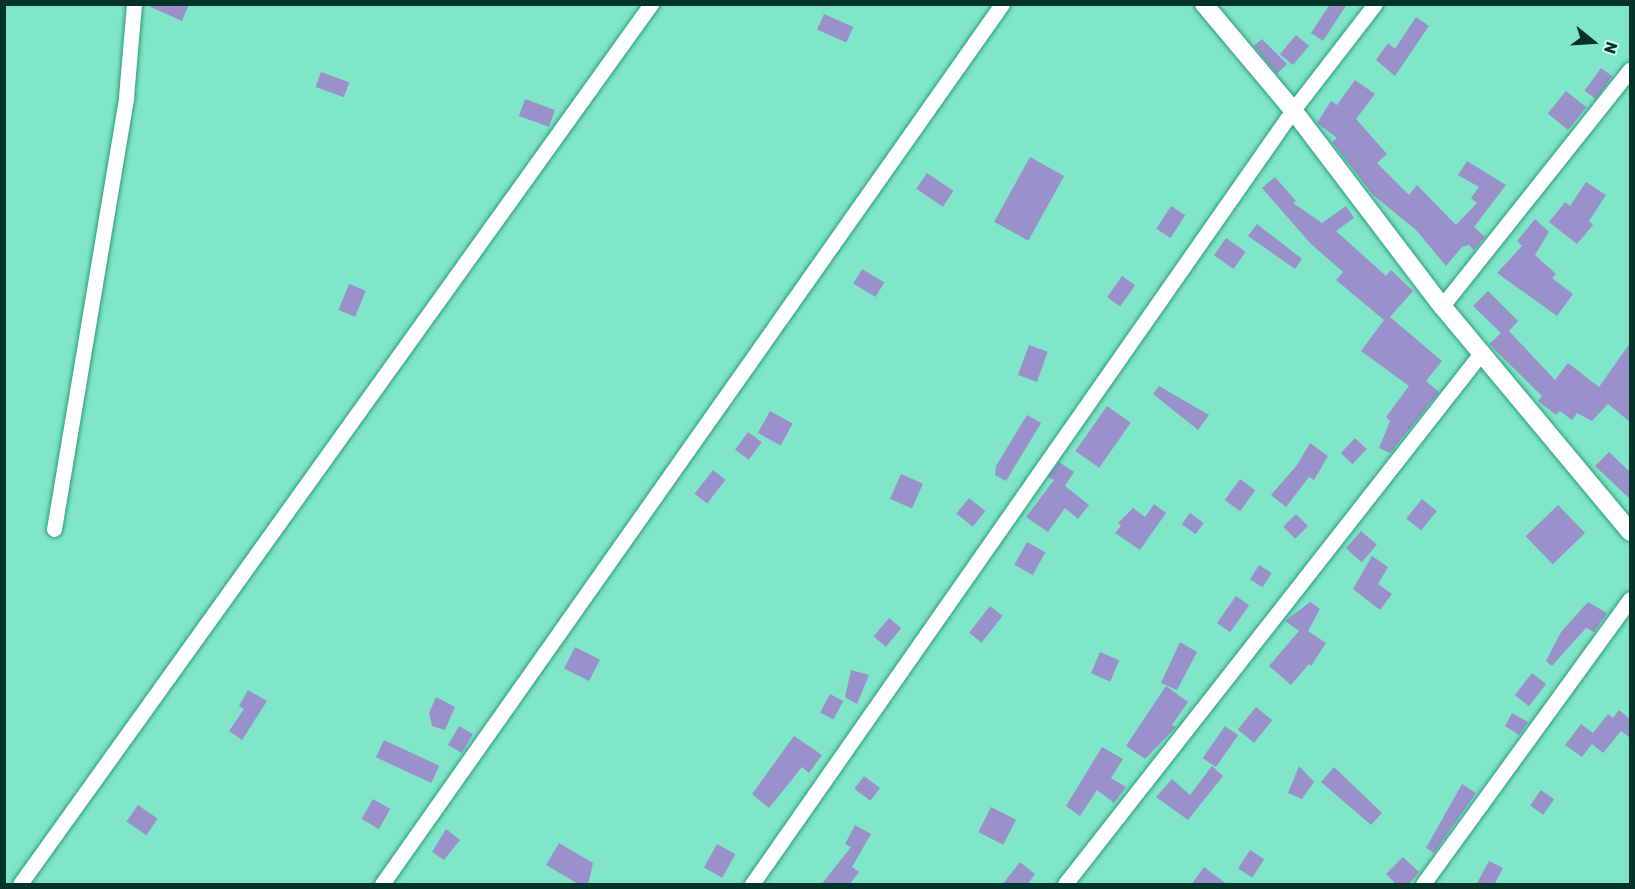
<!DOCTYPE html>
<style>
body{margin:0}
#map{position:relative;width:1635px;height:889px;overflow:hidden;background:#7fe6c7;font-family:Rubik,sans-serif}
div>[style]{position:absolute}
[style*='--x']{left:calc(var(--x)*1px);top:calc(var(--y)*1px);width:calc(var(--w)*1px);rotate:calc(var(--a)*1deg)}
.building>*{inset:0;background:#9b91ca;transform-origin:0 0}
.roads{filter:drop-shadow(0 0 2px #2c9b7f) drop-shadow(0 0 2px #2c9b7f)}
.minor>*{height:15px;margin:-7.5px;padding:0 7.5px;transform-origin:7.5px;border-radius:7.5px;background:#fff}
.tertiary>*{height:18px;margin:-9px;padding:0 9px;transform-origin:9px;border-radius:9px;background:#fff}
span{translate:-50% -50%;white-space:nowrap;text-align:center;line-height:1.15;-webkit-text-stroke:4.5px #ccfcec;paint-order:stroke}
.frame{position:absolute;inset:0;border:6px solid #043428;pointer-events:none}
.north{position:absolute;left:1563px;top:12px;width:60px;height:60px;-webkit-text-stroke:4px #ccfcec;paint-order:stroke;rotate:108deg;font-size:16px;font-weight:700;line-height:24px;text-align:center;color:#043428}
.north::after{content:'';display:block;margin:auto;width:21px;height:27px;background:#043428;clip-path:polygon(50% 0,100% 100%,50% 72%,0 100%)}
</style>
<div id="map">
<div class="building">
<div style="clip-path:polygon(144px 4px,189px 4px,182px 21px)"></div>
<div style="clip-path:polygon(1330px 4px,1347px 4px,1323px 41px,1311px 33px)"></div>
<div style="left:824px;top:14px;width:32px;height:17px;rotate:24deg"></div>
<div style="clip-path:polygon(1416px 17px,1429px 26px,1395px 76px,1376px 60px,1388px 43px,1395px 49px)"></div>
<div style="left:1296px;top:35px;width:17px;height:25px;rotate:40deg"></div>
<div style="clip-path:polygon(1262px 39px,1287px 64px,1277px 74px,1254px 46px)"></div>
<div style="left:1601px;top:68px;width:14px;height:28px;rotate:36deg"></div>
<div style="left:321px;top:72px;width:30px;height:16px;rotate:20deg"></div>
<div style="clip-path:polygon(1355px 80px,1375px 94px,1356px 119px,1387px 154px,1377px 163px,1409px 195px,1417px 185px,1456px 225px,1477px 203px,1471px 198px,1479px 187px,1458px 175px,1467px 161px,1506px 185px,1474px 227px,1485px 237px,1474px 250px,1469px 245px,1462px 247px,1446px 266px,1416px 230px,1373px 195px,1332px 142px,1337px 138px,1317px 123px,1331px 101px,1337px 105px)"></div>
<div style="left:1566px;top:91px;width:26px;height:29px;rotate:39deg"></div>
<div style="left:525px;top:99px;width:32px;height:18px;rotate:20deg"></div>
<div style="left:1030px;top:157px;width:39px;height:74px;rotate:29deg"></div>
<div style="left:927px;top:173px;width:32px;height:19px;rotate:34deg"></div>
<div style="clip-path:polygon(1275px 177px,1296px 201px,1293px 203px,1322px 223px,1346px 206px,1354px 218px,1336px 231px,1386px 276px,1391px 270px,1413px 291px,1390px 317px,1442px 361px,1426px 381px,1439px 392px,1390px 453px,1379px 448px,1390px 421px,1386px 417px,1409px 386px,1361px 351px,1384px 320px,1336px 280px,1343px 272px,1311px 244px,1262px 188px)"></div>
<div style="clip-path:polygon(1586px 182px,1606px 195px,1589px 221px,1593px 225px,1577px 244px,1549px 222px,1565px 202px,1570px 206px)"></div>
<div style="left:1171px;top:206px;width:17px;height:27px;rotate:33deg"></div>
<div style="clip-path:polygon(1535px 219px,1549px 232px,1535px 255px,1556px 274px,1552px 278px,1573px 294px,1557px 316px,1497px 273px,1522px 246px,1517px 241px)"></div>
<div style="clip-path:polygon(1257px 224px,1302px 259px,1295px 269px,1248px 236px)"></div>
<div style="left:1226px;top:238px;width:24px;height:21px;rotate:35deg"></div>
<div style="left:862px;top:269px;width:26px;height:17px;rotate:31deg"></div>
<div style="left:1122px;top:276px;width:16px;height:26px;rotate:35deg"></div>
<div style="left:349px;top:284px;width:18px;height:28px;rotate:22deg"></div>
<div style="clip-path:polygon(1488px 291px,1518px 321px,1509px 331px,1555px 380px,1568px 363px,1599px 387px,1630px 343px,1630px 422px,1608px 404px,1592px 421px,1577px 413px,1572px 420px,1560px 411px,1556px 415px,1538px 401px,1542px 396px,1489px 344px,1501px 333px,1473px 306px)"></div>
<div style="left:1029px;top:345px;width:20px;height:32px;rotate:20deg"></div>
<div style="clip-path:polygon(1159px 386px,1209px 415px,1198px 430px,1153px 394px)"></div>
<div style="left:1107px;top:406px;width:29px;height:55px;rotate:35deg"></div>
<div style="left:770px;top:411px;width:26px;height:25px;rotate:29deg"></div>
<div style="clip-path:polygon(1027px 415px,1041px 423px,1006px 481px,995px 475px,996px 466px)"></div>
<div style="left:748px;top:432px;width:17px;height:22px;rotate:36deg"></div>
<div style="left:1355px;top:438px;width:16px;height:21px;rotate:43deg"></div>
<div style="clip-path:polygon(1310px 443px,1328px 456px,1314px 480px,1309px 477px,1286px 507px,1271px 495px,1297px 465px)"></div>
<div style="clip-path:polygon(1609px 452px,1630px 472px,1630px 499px,1595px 466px)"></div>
<div style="clip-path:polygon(1059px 462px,1074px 472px,1065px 486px,1089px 505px,1078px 519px,1065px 508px,1048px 532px,1026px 517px,1054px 480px,1048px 477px)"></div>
<div style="left:713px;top:470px;width:16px;height:30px;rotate:38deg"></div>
<div style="left:901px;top:474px;width:24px;height:27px;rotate:24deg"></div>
<div style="left:1240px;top:479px;width:19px;height:26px;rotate:36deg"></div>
<div style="left:969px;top:498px;width:21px;height:20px;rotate:39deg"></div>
<div style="left:1422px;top:499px;width:19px;height:25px;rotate:39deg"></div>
<div style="clip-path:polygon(1154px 504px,1166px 513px,1140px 550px,1115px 533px,1121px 526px,1118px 523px,1133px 508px,1145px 517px)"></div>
<div style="left:1558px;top:505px;width:39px;height:45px;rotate:46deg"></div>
<div style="left:1190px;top:513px;width:17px;height:14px;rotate:36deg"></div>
<div style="left:1296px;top:514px;width:17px;height:18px;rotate:45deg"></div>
<div style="left:1361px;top:531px;width:21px;height:23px;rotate:41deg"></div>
<div style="left:1027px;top:542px;width:21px;height:26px;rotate:29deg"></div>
<div style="clip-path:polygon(1372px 556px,1388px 567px,1378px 584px,1392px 594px,1380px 610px,1353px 589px)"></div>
<div style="left:1259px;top:565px;width:15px;height:17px;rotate:32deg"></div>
<div style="left:1236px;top:596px;width:16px;height:33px;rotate:35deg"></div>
<div style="clip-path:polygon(1310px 602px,1320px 609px,1308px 631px,1326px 643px,1311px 666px,1309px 664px,1291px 685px,1269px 666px,1299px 631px,1285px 621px)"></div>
<div style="clip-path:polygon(1588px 602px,1607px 613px,1594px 632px,1586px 628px,1552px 666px,1546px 661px,1561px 632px)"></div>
<div style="left:990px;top:606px;width:16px;height:34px;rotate:38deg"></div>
<div style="left:889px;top:618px;width:16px;height:24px;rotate:40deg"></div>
<div style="clip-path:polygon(1180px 642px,1197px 652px,1177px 690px,1161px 683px)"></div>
<div style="left:575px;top:647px;width:28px;height:24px;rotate:27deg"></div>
<div style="left:1100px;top:652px;width:21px;height:23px;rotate:23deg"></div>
<div style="clip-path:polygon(851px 670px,869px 675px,857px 704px,845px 697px)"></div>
<div style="left:1532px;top:673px;width:18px;height:28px;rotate:38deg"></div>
<div style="clip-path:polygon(1166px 686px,1188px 702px,1172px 725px,1176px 727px,1145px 759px,1126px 746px)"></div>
<div style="clip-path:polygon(248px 690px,267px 701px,242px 740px,229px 731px,244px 709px,239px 706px)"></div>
<div style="left:830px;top:694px;width:15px;height:21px;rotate:28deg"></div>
<div style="clip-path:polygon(436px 697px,455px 707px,445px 730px,432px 726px,429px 713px)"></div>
<div style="left:1256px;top:707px;width:21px;height:29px;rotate:39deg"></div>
<div style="clip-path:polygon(1619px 710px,1630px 719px,1630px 738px,1621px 731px,1603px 753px,1592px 744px,1582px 757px,1565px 745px,1581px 724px,1593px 733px,1608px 714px,1613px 718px)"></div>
<div style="clip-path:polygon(1512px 713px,1528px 722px,1519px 735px,1505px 726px)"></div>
<div style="left:459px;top:726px;width:16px;height:22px;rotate:30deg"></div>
<div style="left:1225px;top:726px;width:16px;height:39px;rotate:35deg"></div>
<div style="clip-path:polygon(794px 736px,822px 755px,809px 773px,802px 767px,769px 808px,752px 794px)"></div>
<div style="left:384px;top:740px;width:61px;height:19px;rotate:25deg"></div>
<div style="clip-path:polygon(1102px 747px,1123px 759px,1111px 778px,1126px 787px,1114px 803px,1097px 790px,1080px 816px,1066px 806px)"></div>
<div style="clip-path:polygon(1212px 766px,1223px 776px,1188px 820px,1156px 797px,1172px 779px,1190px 795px)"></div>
<div style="clip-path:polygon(1299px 766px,1314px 782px,1302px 799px,1288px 793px)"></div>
<div style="clip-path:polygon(1334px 767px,1382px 813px,1371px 825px,1321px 782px)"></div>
<div style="left:864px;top:776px;width:20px;height:16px;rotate:37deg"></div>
<div style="clip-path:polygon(1462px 784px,1476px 793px,1434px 853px,1426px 848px)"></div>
<div style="left:1541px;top:790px;width:16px;height:19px;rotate:35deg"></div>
<div style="left:373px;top:799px;width:20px;height:23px;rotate:30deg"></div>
<div style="left:138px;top:805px;width:24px;height:20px;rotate:35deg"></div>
<div style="left:991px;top:807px;width:28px;height:28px;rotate:27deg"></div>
<div style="clip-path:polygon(855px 825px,871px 834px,852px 867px,859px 872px,849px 885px,821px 885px,851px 847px,845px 844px)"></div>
<div style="clip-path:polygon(446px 829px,460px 840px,444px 860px,432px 852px)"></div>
<div style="clip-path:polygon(559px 843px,593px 863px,588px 885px,580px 885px,546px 865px)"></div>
<div style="left:717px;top:844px;width:21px;height:27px;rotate:29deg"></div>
<div style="left:1250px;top:850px;width:17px;height:22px;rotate:33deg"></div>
<div style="clip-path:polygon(1403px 857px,1419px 872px,1408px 885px,1397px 885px,1386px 874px)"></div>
<div style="clip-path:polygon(1489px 861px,1503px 868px,1494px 885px,1476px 885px)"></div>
<div style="clip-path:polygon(1020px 862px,1035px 874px,1027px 885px,1002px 885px)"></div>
<div style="clip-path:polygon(1204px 867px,1228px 885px,1191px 885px)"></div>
</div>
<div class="roads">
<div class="minor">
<div style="--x:1442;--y:306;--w:302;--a:-51.5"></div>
<div style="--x:54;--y:529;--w:438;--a:-80.5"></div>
<div style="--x:126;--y:97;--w:93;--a:-85.1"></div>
<div style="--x:20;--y:884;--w:1083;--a:-54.36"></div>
<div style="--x:382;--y:884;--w:1076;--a:-54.83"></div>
<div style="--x:752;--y:884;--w:944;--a:-55.05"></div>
<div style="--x:1293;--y:110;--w:134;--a:-52.3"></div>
<div style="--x:1065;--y:884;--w:676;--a:-51.91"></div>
<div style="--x:1423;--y:884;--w:352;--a:-54"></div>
</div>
<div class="tertiary">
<div style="--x:1204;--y:4;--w:138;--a:50"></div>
<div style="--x:1293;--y:110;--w:246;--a:52.8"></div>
<div style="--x:1442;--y:306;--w:294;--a:50.2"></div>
</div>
</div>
<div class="frame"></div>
<div class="north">N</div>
</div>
